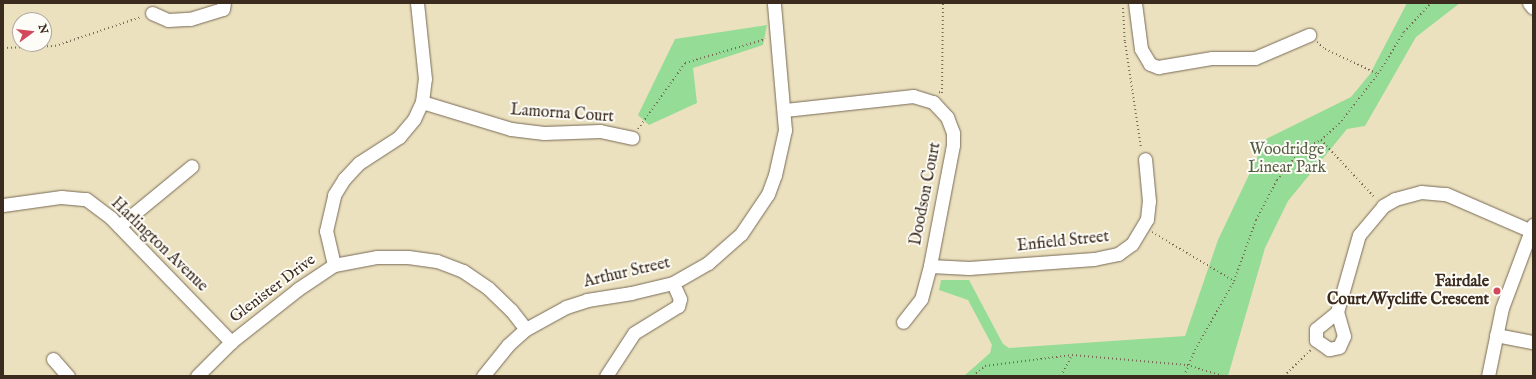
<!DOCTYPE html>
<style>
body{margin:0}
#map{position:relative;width:1536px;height:379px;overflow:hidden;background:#ebe1bf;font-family:"IM FELL English",serif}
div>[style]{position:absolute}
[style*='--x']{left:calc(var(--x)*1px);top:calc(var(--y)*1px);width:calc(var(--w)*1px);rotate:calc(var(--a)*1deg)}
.green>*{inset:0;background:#95dc96}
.path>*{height:2px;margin-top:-1px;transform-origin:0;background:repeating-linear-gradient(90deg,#796a56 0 1px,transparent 0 4px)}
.roads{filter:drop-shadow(0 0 1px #796a56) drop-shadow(0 0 1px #796a56)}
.minor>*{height:13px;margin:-6.5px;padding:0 6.5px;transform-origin:6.5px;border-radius:6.5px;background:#fff}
.dots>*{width:11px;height:11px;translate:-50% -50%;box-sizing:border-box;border:2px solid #fdfcf7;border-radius:50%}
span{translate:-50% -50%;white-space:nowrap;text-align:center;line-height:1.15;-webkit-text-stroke:4px #fdfcf7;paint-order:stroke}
.street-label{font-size:16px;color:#3b2a1e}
.park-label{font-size:16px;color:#565f42}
.poi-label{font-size:16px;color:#3b2a1e;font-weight:700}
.right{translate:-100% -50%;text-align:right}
.frame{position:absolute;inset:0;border:4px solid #3b2a1e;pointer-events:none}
.north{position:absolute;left:12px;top:12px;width:40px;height:40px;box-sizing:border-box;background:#fdfcf7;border:1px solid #afa8a0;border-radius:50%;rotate:75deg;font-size:11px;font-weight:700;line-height:16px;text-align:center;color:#3b2a1e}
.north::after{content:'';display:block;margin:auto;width:14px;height:18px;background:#d1495b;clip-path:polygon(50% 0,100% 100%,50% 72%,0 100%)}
</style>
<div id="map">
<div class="green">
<div style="clip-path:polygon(1407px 3px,1460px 3px,1416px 37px,1365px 126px,1347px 129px,1288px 201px,1265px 248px,1228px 376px,964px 376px,990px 353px,992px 345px,968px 300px,939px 290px,941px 280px,969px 280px,1003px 344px,1009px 348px,1185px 336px,1218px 240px,1266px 139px,1351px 97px,1370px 74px)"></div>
<div style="clip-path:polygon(767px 25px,763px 45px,693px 68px,697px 103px,649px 125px,638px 115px,675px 39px)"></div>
</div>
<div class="path">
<div style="--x:1123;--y:8;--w:34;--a:87"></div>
<div style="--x:1125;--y:42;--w:107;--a:81.4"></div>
<div style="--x:1317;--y:42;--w:11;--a:41"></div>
<div style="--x:1325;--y:49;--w:59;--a:25.3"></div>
<div style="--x:3;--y:48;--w:52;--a:-2.2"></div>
<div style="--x:55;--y:46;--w:91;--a:-18.6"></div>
<div style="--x:939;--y:92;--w:3;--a:18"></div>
<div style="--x:942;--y:93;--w:90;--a:-89.4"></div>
<div style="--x:638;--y:129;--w:81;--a:-54.5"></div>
<div style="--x:685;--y:63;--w:84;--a:-16.5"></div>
<div style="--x:1321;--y:140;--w:79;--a:47"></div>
<div style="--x:1152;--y:232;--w:96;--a:30.9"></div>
<div style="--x:973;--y:376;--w:16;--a:-40"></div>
<div style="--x:985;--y:366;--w:88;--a:-7.2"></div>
<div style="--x:1072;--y:355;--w:115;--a:5"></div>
<div style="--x:1187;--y:365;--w:38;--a:17"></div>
<div style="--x:1061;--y:376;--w:24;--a:-62"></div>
<div style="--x:1184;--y:376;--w:28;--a:-67"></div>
<div style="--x:1195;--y:350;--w:79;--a:-60.5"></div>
<div style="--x:1234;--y:281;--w:65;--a:-70.2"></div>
<div style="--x:1256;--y:220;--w:45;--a:-62.3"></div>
<div style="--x:1277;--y:180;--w:37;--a:-52"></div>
<div style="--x:1300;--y:151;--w:24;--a:-28"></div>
<div style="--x:1321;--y:140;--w:24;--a:-42"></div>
<div style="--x:1339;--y:124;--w:63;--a:-52"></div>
<div style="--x:1378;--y:74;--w:49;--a:-58.2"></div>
<div style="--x:1404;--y:32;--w:40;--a:-47"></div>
<div style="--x:1284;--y:376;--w:37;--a:-44"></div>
</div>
<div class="roads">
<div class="minor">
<div style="--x:1135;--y:3;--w:46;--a:82.6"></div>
<div style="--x:1141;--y:49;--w:17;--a:59"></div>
<div style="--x:1150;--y:64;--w:9;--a:21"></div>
<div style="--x:1158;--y:67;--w:55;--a:-9.5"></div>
<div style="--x:1212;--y:58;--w:43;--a:0"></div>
<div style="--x:1255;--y:58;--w:59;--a:-23.1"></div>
<div style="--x:1529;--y:3;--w:6;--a:51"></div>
<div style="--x:152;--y:13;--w:17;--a:24"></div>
<div style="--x:168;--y:20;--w:22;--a:-3"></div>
<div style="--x:190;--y:19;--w:34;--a:-17"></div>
<div style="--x:223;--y:9;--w:6;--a:-81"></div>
<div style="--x:422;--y:102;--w:93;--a:16.9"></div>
<div style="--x:511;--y:129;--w:33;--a:7"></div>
<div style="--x:544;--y:133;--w:56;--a:-2"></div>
<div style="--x:600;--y:131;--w:33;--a:12"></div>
<div style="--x:785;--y:110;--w:129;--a:-6.2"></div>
<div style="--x:913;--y:96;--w:21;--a:17"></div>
<div style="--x:933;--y:102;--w:21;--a:47"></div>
<div style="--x:947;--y:117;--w:17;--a:69"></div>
<div style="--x:953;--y:133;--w:12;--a:90"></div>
<div style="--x:953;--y:145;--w:123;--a:100.8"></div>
<div style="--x:930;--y:266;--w:34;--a:105"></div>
<div style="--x:921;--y:299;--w:29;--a:128"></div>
<div style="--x:3;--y:205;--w:59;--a:-7.9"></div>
<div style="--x:61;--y:197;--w:25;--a:5"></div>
<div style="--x:86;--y:199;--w:31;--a:37"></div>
<div style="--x:111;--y:218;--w:173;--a:45.9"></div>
<div style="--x:119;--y:226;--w:94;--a:-39.4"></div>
<div style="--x:334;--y:265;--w:35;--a:-103"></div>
<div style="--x:326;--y:231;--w:37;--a:-77"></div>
<div style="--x:334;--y:195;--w:19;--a:-58"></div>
<div style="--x:344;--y:179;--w:22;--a:-47"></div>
<div style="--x:359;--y:163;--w:48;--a:-33"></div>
<div style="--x:399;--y:137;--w:23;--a:-50"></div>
<div style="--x:414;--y:119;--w:19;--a:-65"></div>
<div style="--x:422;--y:102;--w:23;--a:-83"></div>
<div style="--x:425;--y:79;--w:76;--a:-96"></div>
<div style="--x:930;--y:266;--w:39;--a:3"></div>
<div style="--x:969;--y:268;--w:125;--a:-4.1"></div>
<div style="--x:1094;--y:259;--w:25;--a:-12"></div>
<div style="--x:1118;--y:254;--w:17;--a:-36"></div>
<div style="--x:1132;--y:244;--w:29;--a:-59"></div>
<div style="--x:1147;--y:219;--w:18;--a:-84"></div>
<div style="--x:1149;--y:201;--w:42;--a:-95.4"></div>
<div style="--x:1337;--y:312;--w:27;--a:141"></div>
<div style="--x:1316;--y:329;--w:11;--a:90"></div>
<div style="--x:1316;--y:340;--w:16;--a:35"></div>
<div style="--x:1329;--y:349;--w:10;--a:-11"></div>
<div style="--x:1339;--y:347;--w:12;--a:-66"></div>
<div style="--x:1344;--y:336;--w:25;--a:-106"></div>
<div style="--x:1337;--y:312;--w:80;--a:-74.1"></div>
<div style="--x:1359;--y:235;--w:38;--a:-50"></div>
<div style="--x:1383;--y:206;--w:14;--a:-30"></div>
<div style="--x:1395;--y:199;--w:27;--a:-15"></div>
<div style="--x:1421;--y:192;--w:25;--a:5"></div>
<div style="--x:1446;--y:194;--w:93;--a:23.5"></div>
<div style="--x:1496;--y:335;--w:38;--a:11"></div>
<div style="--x:53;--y:359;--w:23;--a:49"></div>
<div style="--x:197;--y:376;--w:48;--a:-45"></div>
<div style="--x:231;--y:342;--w:85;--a:-38.3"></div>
<div style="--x:298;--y:289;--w:43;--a:-33.7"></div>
<div style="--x:334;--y:265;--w:44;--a:-10.5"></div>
<div style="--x:377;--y:257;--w:31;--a:0"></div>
<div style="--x:408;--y:257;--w:29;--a:8"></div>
<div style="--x:437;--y:261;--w:28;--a:21"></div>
<div style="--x:463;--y:271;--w:30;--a:34"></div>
<div style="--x:488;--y:288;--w:32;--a:44"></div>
<div style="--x:511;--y:310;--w:24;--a:52"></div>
<div style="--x:483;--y:376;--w:40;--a:-51"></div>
<div style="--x:508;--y:345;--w:24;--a:-42"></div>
<div style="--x:526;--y:329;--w:46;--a:-28.8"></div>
<div style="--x:566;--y:307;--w:22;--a:-18"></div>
<div style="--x:587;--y:300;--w:45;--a:-9"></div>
<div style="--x:631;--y:293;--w:43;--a:-13.4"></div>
<div style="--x:673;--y:283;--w:40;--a:-29.7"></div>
<div style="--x:708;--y:263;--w:44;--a:-41.3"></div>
<div style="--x:741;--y:234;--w:48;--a:-56"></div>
<div style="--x:768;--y:194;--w:20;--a:-70"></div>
<div style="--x:775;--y:175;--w:46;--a:-77.5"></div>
<div style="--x:785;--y:130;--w:127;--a:-95"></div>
<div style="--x:606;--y:376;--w:51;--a:-56.9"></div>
<div style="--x:634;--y:333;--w:52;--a:-31.5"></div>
<div style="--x:678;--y:306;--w:7;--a:-74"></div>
<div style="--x:680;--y:299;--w:17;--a:-114"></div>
<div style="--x:1488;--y:376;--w:69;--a:-78.4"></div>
<div style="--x:1502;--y:308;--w:89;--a:-69.5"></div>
</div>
</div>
<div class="dots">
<div style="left:1497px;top:291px;background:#d1495b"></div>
</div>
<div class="street-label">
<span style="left:562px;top:114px;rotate:4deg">Lamorna Court</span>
<span style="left:926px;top:194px;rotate:-79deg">Doodson Court</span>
<span style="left:1063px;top:242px;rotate:-6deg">Enfield Street</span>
<span style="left:159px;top:245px;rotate:44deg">Harlington Avenue</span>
<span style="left:627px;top:273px;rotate:-13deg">Arthur Street</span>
<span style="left:273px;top:289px;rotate:-37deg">Glenister Drive</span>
</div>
<div class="park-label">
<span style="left:1287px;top:159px">Woodridge<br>Linear Park</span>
</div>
<div class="poi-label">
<span class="right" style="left:1489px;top:291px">Fairdale<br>Court/Wycliffe Crescent</span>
</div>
<div class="frame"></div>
<div class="north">N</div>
</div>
